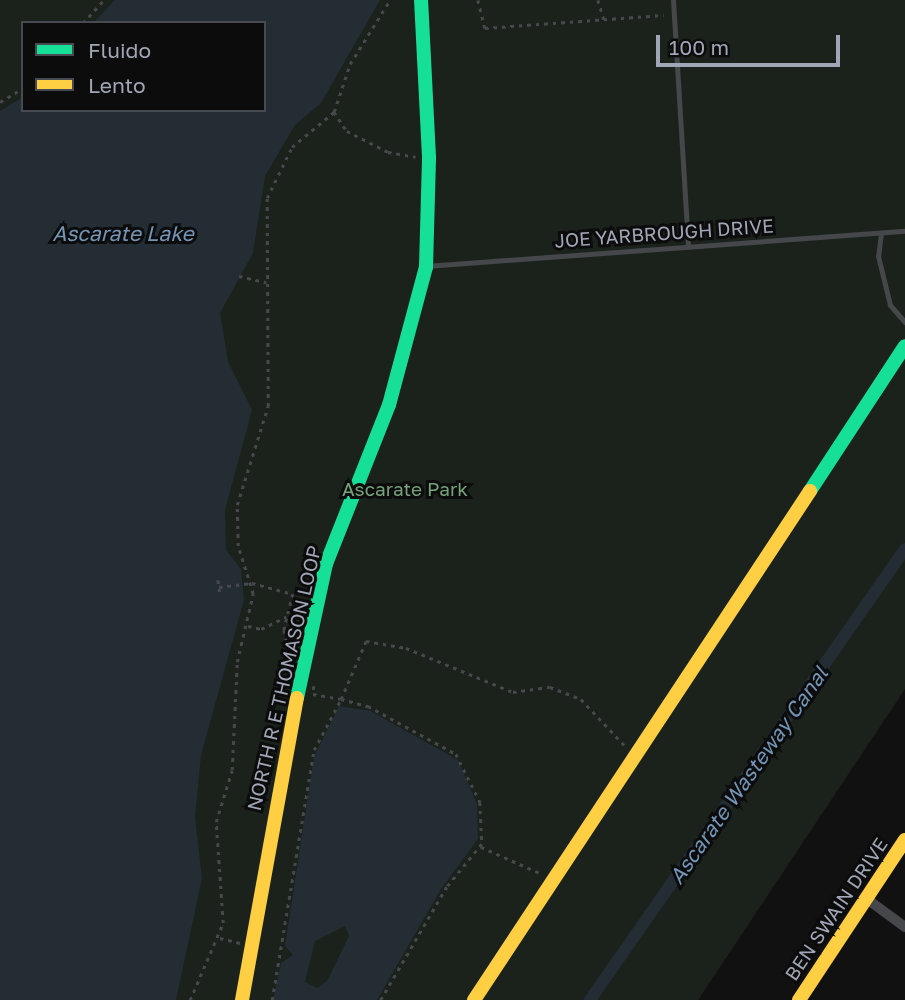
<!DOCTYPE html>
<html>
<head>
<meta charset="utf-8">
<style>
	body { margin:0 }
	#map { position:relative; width:905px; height:1000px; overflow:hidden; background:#111112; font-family:"Golos Text",sans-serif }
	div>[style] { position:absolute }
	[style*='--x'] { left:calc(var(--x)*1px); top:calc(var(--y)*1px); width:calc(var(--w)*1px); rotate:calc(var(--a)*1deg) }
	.green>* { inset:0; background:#1b221c }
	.water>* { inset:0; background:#242c34 }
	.canal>* { height:12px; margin:-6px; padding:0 6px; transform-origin:6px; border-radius:6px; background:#242c34 }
	.path>* { height:2.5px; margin-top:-1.25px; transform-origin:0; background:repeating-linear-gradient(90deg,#46484c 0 3.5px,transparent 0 8.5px) }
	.lane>* { height:5px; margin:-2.5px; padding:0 2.5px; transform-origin:2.5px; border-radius:2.5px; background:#45474b }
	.street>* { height:10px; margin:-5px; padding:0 5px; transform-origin:5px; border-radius:5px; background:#45474b }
	.fast>* { height:14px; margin:-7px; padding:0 7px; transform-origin:7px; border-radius:7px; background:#16e098 }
	.slow>* { height:14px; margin:-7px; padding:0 7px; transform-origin:7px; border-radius:7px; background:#ffcf43 }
	span { translate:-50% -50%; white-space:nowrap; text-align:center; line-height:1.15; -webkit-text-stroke:6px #0c0c0d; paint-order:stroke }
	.street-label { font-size:19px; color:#a0a6b5 }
	.park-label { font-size:19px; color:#75a279 }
	.water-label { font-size:21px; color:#7394b4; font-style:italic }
	.legend { position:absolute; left:21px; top:21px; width:245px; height:91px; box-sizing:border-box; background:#0c0c0d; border:2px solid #474a50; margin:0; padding:9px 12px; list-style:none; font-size:21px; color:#a0a6b5 }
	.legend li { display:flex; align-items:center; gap:14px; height:35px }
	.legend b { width:35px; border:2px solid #474a50 }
	.scale { position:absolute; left:656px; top:35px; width:184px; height:32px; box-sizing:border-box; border:4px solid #a0a6b5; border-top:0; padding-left:9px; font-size:21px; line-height:24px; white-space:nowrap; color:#a0a6b5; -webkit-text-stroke:5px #0c0c0d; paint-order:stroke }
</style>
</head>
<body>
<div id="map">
	<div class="green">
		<i style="clip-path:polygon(evenodd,0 0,905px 0,905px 689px,698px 1000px,0 1000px,0 0,23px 23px,264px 23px,264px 110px,23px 110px,23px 23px)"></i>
	</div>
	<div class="water">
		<i style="clip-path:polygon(115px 0,380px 0,321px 103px,295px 125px,265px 176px,253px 253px,220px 313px,228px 362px,252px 410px,225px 510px,226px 550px,241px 569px,244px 600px,201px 755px,195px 817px,202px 878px,176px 1000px,0 1000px,0 111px,23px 97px,23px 110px,264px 110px,264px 23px,93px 23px)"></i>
		<i style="clip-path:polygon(evenodd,339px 706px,370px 711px,458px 760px,477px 804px,478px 839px,441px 889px,377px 1000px,273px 1000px,281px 963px,293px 955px,285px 946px,314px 757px,339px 706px,345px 926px,349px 936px,327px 981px,317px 988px,305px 982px,315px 941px,345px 926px)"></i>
	</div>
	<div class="canal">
		<i style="--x:590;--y:1000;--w:550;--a:-55.07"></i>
	</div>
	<div class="path">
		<i style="--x:478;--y:0;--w:29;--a:76"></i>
		<i style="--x:485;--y:28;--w:179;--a:-4.2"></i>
		<i style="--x:598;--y:0;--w:21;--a:73"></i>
		<i style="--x:83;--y:23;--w:31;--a:-48"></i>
		<i style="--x:0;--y:102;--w:27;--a:-31"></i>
		<i style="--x:334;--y:112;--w:23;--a:56"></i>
		<i style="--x:347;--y:131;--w:46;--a:27.1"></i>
		<i style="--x:388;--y:152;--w:28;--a:10"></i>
		<i style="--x:239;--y:276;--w:28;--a:13"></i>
		<i style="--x:218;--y:580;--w:14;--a:82"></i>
		<i style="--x:219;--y:587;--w:33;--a:-7"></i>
		<i style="--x:252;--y:583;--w:42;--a:15"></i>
		<i style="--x:293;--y:594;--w:37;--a:104"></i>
		<i style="--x:284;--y:630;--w:34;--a:78"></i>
		<i style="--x:248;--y:626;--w:13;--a:13"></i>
		<i style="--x:261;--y:629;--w:28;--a:-26"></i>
		<i style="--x:314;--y:686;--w:8;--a:97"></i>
		<i style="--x:313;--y:694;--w:28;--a:10"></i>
		<i style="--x:341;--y:699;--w:63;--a:-66.7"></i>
		<i style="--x:366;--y:641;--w:41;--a:9.9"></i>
		<i style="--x:406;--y:648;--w:116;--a:22.4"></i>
		<i style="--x:513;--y:692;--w:37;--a:-8"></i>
		<i style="--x:550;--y:687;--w:33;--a:21"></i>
		<i style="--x:581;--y:699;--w:66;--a:46.8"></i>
		<i style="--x:481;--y:847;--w:67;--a:23.9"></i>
		<i style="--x:220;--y:938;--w:21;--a:14"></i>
		<i style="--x:190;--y:1000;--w:84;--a:-66.8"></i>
		<i style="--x:223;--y:923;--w:101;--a:-94"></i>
		<i style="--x:216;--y:822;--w:54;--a:-72.9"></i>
		<i style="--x:232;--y:770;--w:108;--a:-87.3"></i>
		<i style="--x:237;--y:662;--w:70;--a:-76.8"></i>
		<i style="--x:253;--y:594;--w:50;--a:-107.4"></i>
		<i style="--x:238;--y:546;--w:41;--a:-91.4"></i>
		<i style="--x:237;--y:505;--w:104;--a:-72.6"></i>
		<i style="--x:268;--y:406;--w:208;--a:-90.3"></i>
		<i style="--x:267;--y:198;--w:57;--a:-63.9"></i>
		<i style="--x:292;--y:147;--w:55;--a:-39.8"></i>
		<i style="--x:334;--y:112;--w:51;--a:-71.6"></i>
		<i style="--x:350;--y:64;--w:75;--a:-58"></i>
		<i style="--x:272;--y:1000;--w:254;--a:-80.5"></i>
		<i style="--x:314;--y:750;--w:58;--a:-62.1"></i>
		<i style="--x:341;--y:699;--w:28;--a:15"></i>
		<i style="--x:368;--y:706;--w:100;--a:28.6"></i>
		<i style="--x:456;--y:754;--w:54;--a:63.4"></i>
		<i style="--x:480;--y:802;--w:42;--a:87.3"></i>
		<i style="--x:482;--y:844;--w:55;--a:129.1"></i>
		<i style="--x:447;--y:887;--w:131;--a:120.3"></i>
	</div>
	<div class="lane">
		<i style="--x:673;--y:0;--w:247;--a:86.5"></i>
		<i style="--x:881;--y:233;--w:23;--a:97"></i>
		<i style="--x:878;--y:256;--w:50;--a:76.2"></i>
		<i style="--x:890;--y:305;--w:23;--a:49"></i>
		<i style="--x:426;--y:266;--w:480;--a:-4.2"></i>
	</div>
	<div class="street">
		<i style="--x:867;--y:899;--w:47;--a:36.4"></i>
	</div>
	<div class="fast">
		<i style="--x:810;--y:491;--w:173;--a:-56.8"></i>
		<i style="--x:297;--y:698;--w:137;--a:-77.8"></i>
		<i style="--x:326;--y:564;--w:171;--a:-68.4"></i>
		<i style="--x:389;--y:405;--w:143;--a:-75"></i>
		<i style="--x:426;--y:267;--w:110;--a:-88.4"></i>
		<i style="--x:429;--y:157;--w:157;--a:-92.9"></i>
	</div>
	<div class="slow">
		<i style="--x:242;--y:1000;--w:307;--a:-79.7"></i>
		<i style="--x:474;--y:1000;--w:610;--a:-56.57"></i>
		<i style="--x:799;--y:1000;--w:192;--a:-56.5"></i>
	</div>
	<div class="street-label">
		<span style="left:664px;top:233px;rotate:-4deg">JOE YARBROUGH DRIVE</span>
		<span style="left:284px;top:678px;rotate:-77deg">NORTH R E THOMASON LOOP</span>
		<span style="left:836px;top:909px;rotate:-56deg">BEN SWAIN DRIVE</span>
	</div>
	<div class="park-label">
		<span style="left:405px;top:489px">Ascarate Park</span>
	</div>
	<div class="water-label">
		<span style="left:123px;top:233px">Ascarate Lake</span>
		<span style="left:748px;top:775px;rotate:-55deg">Ascarate Wasteway Canal</span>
	</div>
	<ul class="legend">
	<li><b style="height:9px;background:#16e098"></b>Fluido</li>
	<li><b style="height:9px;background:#ffcf43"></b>Lento</li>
	</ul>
	<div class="scale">100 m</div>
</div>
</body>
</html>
